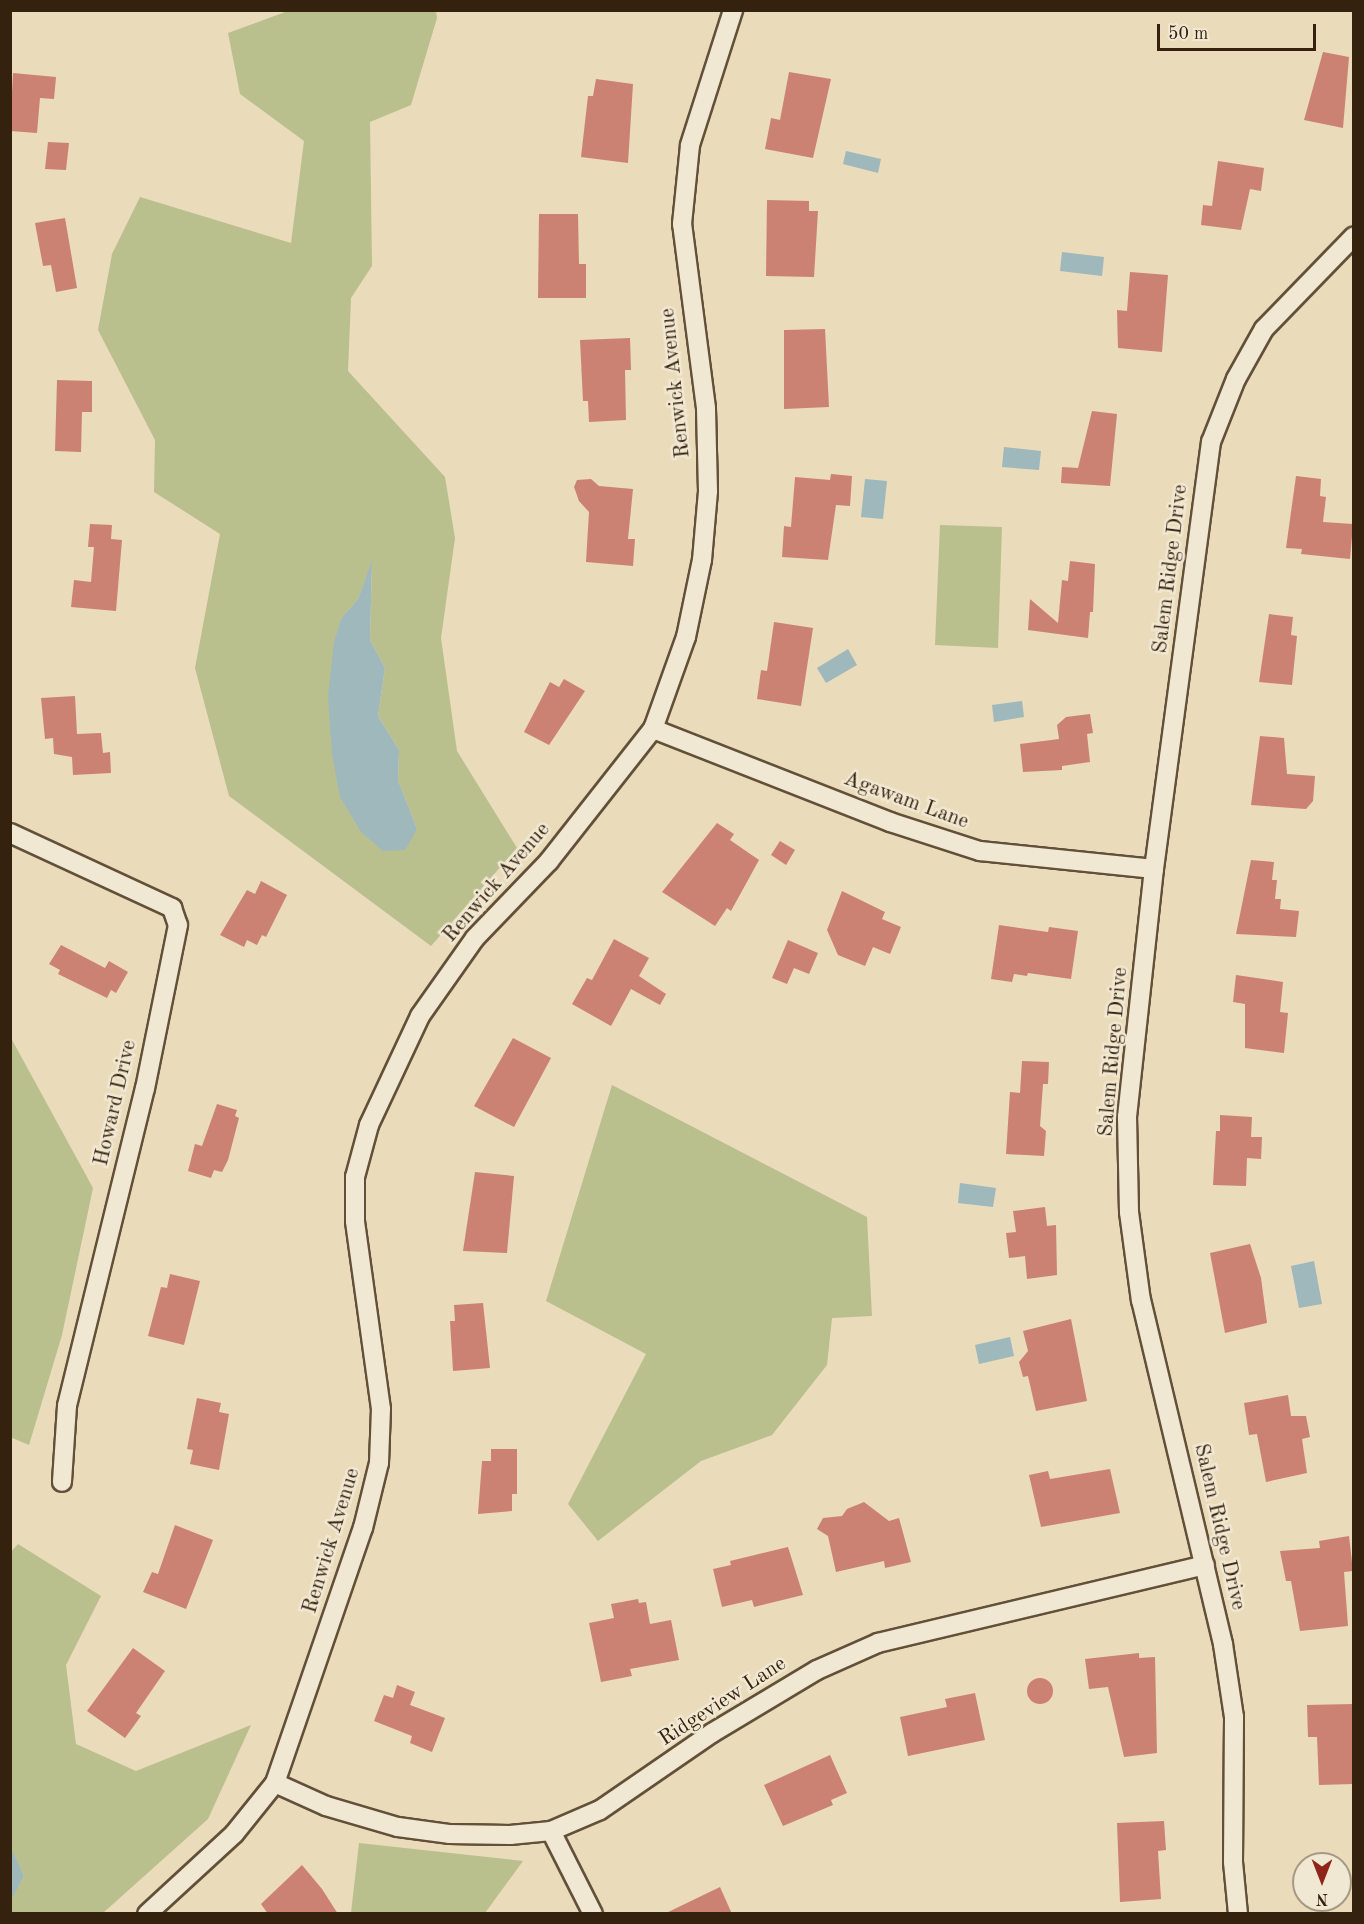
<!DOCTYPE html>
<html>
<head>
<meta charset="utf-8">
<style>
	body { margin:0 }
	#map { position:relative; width:1364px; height:1924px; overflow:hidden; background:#eadbbb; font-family:"Old Standard TT",serif }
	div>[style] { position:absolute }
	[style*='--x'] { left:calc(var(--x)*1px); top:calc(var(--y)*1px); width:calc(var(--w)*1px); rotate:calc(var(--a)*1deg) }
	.green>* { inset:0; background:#babf8e }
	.water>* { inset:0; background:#9eb8bc }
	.building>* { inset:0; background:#cb8272 }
	.round { border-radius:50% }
	.roads { filter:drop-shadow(2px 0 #625039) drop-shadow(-2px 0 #625039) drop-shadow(0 2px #625039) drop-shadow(0 -2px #625039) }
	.minor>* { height:18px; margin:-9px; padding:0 9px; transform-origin:9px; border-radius:9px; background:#f1e8d3 }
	span { translate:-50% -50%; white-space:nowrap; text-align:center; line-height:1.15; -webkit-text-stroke:5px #f1e8d3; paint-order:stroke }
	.street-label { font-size:21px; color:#35220e }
	.frame { position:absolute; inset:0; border:12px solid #35220e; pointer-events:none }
	.north { position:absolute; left:1292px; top:1852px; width:60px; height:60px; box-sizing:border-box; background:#f1e8d3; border:2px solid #a69984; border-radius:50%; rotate:180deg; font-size:16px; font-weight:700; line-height:24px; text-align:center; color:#35220e }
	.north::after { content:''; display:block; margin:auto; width:21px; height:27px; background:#8f2418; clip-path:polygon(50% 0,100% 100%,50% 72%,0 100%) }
	.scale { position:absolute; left:1157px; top:24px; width:159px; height:27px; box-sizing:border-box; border:3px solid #35220e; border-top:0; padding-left:8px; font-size:18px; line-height:21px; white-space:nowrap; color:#35220e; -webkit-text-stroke:4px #f1e8d3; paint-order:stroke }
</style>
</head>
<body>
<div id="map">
	<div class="green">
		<i style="clip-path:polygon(evenodd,288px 11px,436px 11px,437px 18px,411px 105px,370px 122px,372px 266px,351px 298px,348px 371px,445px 477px,455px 538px,441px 638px,457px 751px,517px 848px,431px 946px,229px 796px,195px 668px,220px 534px,154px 492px,155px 440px,98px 330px,112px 254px,140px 197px,291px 243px,304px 141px,240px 94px,228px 33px,288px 11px,372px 563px,370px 640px,385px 668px,378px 716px,399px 750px,398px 780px,417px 829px,340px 797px,342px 617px,358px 599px,372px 563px)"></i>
		<i style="clip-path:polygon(940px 525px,1002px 527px,998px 648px,935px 645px)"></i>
		<i style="clip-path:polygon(11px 1038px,93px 1188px,62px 1335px,29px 1445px,10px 1437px)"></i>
		<i style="clip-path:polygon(612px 1085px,867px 1217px,872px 1316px,832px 1318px,827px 1365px,772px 1435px,701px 1461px,598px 1541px,568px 1504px,646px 1354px,546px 1301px)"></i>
		<i style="clip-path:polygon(18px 1544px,101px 1596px,66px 1665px,76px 1744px,136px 1771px,251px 1725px,208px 1819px,103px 1913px,11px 1913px,10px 1900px,24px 1876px,10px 1848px,10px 1553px)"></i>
		<i style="clip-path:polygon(359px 1843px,523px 1861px,485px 1913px,351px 1913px)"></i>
	</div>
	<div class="water">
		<i style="clip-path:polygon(846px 151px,881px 159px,878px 173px,843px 164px)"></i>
		<i style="clip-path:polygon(1062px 252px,1104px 257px,1102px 276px,1060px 271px)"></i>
		<i style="clip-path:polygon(1004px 447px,1041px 451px,1039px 470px,1002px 467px)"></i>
		<i style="clip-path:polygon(865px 479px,887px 481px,883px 519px,861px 517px)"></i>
		<i style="clip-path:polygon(372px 561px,370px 640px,385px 668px,378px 716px,399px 750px,398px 780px,417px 829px,405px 850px,383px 851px,361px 832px,340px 797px,332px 755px,328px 696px,334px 642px,342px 617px,358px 599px)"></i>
		<i style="clip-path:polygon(848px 649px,857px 665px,826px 683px,817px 668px)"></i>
		<i style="clip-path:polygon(1022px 701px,1024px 717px,994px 722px,992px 705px)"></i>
		<i style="clip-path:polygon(960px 1183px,996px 1188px,993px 1207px,958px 1203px)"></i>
		<i style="clip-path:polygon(1314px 1261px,1322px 1304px,1299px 1308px,1291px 1266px)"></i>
		<i style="clip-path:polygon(1010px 1337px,1014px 1356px,979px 1364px,975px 1345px)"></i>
		<i style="clip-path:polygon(11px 1848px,24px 1876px,11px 1900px)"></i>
	</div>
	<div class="building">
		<i style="clip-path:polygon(1323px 52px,1349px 57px,1343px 128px,1304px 120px)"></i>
		<i style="clip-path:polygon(789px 72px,831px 79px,813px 158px,765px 149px,771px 118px,780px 120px)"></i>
		<i style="clip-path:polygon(13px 73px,56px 77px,54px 99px,40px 98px,37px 133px,10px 131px)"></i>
		<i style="clip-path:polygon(596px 79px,633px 84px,628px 163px,581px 157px,588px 96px,593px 96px)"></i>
		<i style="clip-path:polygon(48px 142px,69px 143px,66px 170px,45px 169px)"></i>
		<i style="clip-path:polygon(1218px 161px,1264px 168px,1261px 191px,1250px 189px,1241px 230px,1201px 225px,1203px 205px,1212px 206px)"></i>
		<i style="clip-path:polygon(767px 200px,809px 201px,809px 211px,818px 211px,814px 277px,766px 276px)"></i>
		<i style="clip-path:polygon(539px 214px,578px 214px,579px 264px,586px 264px,586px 298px,538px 298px)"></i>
		<i style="clip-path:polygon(65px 218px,77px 288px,56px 292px,51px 265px,43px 266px,35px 223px)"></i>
		<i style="clip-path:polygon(1130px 272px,1168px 275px,1162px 352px,1118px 348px,1117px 310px,1127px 311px)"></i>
		<i style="clip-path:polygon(825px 329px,829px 407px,784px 409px,784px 330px)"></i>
		<i style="clip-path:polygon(630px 338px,631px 370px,625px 370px,626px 420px,589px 422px,588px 401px,583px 401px,580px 340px)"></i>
		<i style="clip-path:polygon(57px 380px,92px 381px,92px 412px,82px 412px,81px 452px,55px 451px)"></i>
		<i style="clip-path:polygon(1092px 411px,1117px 414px,1110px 486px,1061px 483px,1062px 467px,1078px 468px)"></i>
		<i style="clip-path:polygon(831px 474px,852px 476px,850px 506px,836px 505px,828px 560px,782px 557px,784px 526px,791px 527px,795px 477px,830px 480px)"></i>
		<i style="clip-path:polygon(1296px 476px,1321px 479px,1320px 496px,1326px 497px,1323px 522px,1353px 524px,1350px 559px,1301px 554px,1302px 549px,1286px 548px)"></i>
		<i style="clip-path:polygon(591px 479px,599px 486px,633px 489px,628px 539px,635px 539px,633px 566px,586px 562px,589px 512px,579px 501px,574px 487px,577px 480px)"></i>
		<i style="clip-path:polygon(90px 524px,112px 525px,111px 539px,122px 540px,116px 611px,71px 607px,74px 580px,91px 582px,94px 547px,88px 547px)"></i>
		<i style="clip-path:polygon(1070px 561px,1095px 564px,1093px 612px,1090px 612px,1088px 638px,1028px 630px,1030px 599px,1058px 623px,1062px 580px,1068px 581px)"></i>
		<i style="clip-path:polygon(1269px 614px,1293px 617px,1291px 635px,1297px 636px,1292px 685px,1259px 682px)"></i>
		<i style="clip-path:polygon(774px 622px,813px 628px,801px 706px,757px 699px,761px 670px,767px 671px)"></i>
		<i style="clip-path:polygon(564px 679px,585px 691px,549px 745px,524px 732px,550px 682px,559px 687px)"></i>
		<i style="clip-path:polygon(75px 696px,77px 734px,101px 733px,103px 753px,110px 752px,111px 773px,73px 775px,72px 757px,54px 754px,53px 738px,45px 739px,41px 698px)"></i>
		<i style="clip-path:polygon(1090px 714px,1093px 733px,1087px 734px,1090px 762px,1062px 766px,1062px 770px,1023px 772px,1020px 744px,1059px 739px,1057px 725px,1066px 717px)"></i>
		<i style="clip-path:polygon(1260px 736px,1284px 738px,1287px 774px,1315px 776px,1313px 801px,1306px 809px,1251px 805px)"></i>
		<i style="clip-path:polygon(717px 823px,734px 834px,730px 840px,759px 860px,731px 911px,727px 908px,715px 926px,662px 892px)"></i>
		<i style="clip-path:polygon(780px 841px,795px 850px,786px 865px,771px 855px)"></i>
		<i style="clip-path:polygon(1251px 860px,1274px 862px,1272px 880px,1277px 880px,1275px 899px,1281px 899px,1280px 909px,1299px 911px,1296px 937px,1236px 934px)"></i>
		<i style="clip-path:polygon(261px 881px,287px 895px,266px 937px,262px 935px,257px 945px,247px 940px,244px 947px,220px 935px,247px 890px,255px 894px)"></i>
		<i style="clip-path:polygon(842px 891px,885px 912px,882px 919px,901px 927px,890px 954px,873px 947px,865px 966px,838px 955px,827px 930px)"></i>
		<i style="clip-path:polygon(999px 925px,1048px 932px,1049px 927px,1078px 931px,1071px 979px,1028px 973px,1027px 976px,1014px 974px,1012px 982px,991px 979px)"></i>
		<i style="clip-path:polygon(614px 939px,649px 958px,639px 976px,666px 994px,660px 1005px,631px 989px,611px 1026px,572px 1004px,587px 978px,592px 980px)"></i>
		<i style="clip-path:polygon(788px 940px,818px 953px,809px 974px,794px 968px,787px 984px,772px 978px)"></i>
		<i style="clip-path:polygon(61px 945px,105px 968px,109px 961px,128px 972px,116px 993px,111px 990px,107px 998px,58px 974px,60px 970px,49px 964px)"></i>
		<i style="clip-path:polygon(1236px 975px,1283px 982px,1280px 1012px,1288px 1013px,1284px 1053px,1245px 1048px,1245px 1004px,1233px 1002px)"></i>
		<i style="clip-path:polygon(513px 1038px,551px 1058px,514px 1127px,474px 1106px)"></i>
		<i style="clip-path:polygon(1022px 1061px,1049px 1062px,1048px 1084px,1043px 1084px,1040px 1126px,1046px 1131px,1044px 1156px,1006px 1154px,1010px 1092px,1020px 1093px)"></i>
		<i style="clip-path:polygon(217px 1104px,237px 1110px,235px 1116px,239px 1118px,228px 1160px,222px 1172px,214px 1170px,211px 1178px,188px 1171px,195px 1144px,202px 1146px)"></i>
		<i style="clip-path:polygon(1220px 1115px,1252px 1117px,1251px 1137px,1262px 1137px,1261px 1159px,1247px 1158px,1246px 1186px,1213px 1185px,1216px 1131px,1220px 1131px)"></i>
		<i style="clip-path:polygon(475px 1172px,514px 1176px,507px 1253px,463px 1251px)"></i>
		<i style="clip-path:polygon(1045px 1207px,1047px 1226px,1056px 1225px,1057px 1275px,1027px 1279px,1025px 1256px,1009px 1258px,1006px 1233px,1016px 1232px,1013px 1211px)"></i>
		<i style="clip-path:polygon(1250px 1244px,1261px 1278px,1267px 1323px,1225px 1333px,1210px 1253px)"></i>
		<i style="clip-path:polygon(170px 1274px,200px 1281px,184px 1345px,148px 1336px,161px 1287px,167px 1288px)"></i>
		<i style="clip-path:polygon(483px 1303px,490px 1368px,453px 1371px,450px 1321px,455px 1321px,454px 1305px)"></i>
		<i style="clip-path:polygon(1071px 1319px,1087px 1401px,1036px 1411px,1028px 1376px,1023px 1377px,1019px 1362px,1028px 1351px,1023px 1331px)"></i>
		<i style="clip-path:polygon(1288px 1395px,1291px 1416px,1306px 1416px,1310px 1437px,1302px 1439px,1307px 1473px,1266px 1482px,1257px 1434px,1249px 1435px,1244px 1403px)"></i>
		<i style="clip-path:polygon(197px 1398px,221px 1403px,219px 1412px,229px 1414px,219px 1470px,190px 1464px,193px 1450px,187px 1449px)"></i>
		<i style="clip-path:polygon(491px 1449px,517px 1449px,517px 1494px,512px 1494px,512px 1511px,478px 1514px,482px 1461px,491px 1461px)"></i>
		<i style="clip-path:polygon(1110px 1469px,1120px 1513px,1041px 1527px,1029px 1475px,1048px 1471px,1050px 1479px)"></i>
		<i style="clip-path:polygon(864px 1502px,889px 1521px,899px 1518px,911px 1562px,885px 1568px,884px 1561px,836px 1572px,828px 1536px,817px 1529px,823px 1518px,842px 1516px,847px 1509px)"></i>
		<i style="clip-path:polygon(175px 1525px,213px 1540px,186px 1609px,143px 1592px,152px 1572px,158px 1574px)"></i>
		<i style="clip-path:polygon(1349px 1536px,1353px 1571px,1344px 1572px,1348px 1626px,1300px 1631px,1291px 1581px,1286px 1581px,1280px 1551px,1320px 1548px,1319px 1541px)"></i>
		<i style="clip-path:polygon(788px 1547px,803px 1595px,754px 1607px,752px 1600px,722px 1607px,713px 1569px,731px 1565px,730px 1561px)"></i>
		<i style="clip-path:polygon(638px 1599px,639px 1603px,646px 1602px,650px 1624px,671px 1620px,679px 1660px,630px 1669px,632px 1676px,601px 1682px,589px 1623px,614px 1618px,611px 1604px)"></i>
		<i style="clip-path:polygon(133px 1648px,165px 1671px,136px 1713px,141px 1716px,125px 1738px,87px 1711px)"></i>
		<i style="clip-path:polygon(1139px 1653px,1139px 1658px,1155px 1657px,1157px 1753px,1124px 1757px,1108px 1687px,1089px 1689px,1085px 1659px)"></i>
		<i class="round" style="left:1027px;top:1678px;width:26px;height:26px"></i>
		<i style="clip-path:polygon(397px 1685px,415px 1692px,410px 1705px,445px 1718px,432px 1752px,410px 1743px,412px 1736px,374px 1721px,384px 1695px,393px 1698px)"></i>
		<i style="clip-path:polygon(975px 1693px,985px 1740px,908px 1756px,900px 1717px,947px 1707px,945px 1699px)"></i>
		<i style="clip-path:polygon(1353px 1704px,1353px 1784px,1319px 1785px,1317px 1737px,1308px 1737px,1307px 1705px)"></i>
		<i style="clip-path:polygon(830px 1755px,847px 1793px,831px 1800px,833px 1805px,783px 1826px,764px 1785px)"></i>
		<i style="clip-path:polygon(1164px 1821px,1166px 1850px,1158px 1851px,1161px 1899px,1120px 1902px,1117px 1823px)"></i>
		<i style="clip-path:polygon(302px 1865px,322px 1889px,338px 1914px,268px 1914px,261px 1904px)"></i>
		<i style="clip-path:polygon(720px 1887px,732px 1914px,664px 1914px)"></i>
	</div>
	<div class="roads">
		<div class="minor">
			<i style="--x:653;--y:729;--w:255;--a:21.4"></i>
			<i style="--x:890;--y:822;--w:95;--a:17.9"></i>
			<i style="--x:980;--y:851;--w:175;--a:5.9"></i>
			<i style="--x:10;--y:833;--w:179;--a:24.8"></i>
			<i style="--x:172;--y:908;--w:18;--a:71"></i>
			<i style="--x:178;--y:925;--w:166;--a:101.4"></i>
			<i style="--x:145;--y:1088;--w:327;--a:103.8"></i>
			<i style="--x:67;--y:1406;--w:76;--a:93.8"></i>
			<i style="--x:275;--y:1783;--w:56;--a:24.3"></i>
			<i style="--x:326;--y:1806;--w:75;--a:16.3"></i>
			<i style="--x:398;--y:1827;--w:51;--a:7.8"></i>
			<i style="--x:449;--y:1834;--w:61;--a:0.9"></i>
			<i style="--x:510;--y:1835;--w:41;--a:-5.6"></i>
			<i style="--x:551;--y:1831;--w:53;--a:-23.2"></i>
			<i style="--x:600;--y:1810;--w:136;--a:-34.5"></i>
			<i style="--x:712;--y:1733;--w:122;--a:-31"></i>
			<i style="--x:817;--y:1670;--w:67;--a:-23.9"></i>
			<i style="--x:878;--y:1643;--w:336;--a:-13.4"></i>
			<i style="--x:551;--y:1831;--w:93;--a:63.2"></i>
			<i style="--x:147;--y:1914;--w:118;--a:-42.6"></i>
			<i style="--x:234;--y:1834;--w:65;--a:-51.2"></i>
			<i style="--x:275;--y:1783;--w:270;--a:-71"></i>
			<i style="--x:363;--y:1528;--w:67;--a:-76.2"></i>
			<i style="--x:379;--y:1463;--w:54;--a:-87.9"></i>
			<i style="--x:381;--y:1409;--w:190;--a:-97.9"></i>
			<i style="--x:355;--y:1221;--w:44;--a:-90"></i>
			<i style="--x:355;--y:1177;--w:54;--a:-74.9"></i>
			<i style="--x:369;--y:1125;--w:120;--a:-64.9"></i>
			<i style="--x:420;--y:1016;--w:95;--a:-54.8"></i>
			<i style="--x:475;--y:938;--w:107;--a:-46.1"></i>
			<i style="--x:549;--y:861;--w:168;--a:-51.8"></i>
			<i style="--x:653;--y:729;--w:98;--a:-70.3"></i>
			<i style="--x:686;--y:637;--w:79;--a:-78.3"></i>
			<i style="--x:702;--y:560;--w:69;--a:-85"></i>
			<i style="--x:708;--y:491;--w:83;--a:-91.4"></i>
			<i style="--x:706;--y:408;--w:186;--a:-97.4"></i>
			<i style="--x:682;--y:224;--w:79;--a:-84.2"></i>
			<i style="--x:690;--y:145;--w:142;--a:-72.3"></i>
			<i style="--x:1238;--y:1914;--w:52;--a:-95.5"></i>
			<i style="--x:1233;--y:1862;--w:145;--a:-89.6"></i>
			<i style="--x:1234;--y:1717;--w:74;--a:-98.6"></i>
			<i style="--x:1223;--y:1644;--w:353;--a:-103.4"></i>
			<i style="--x:1141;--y:1301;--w:90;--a:-97.7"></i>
			<i style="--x:1129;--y:1212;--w:95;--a:-91.2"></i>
			<i style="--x:1127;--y:1117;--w:249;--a:-83.8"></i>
			<i style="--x:1154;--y:869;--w:431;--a:-82.4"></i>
			<i style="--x:1211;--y:442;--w:68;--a:-68.4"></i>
			<i style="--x:1236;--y:379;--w:57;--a:-60.8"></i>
			<i style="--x:1264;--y:329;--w:129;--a:-45.9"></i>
		</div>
	</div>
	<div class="street-label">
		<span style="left:676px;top:383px;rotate:-96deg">Renwick Avenue</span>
		<span style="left:1171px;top:569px;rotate:-83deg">Salem Ridge Drive</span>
		<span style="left:906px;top:801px;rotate:20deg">Agawam Lane</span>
		<span style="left:497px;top:883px;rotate:-49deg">Renwick Avenue</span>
		<span style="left:1114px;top:1052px;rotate:-85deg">Salem Ridge Drive</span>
		<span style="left:116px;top:1103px;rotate:-77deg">Howard Drive</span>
		<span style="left:1219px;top:1527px;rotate:77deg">Salem Ridge Drive</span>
		<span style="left:332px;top:1541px;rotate:-73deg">Renwick Avenue</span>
		<span style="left:723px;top:1702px;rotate:-33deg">Ridgeview Lane</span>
	</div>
	<div class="frame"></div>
	<div class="north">N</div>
	<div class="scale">50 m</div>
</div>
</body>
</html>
